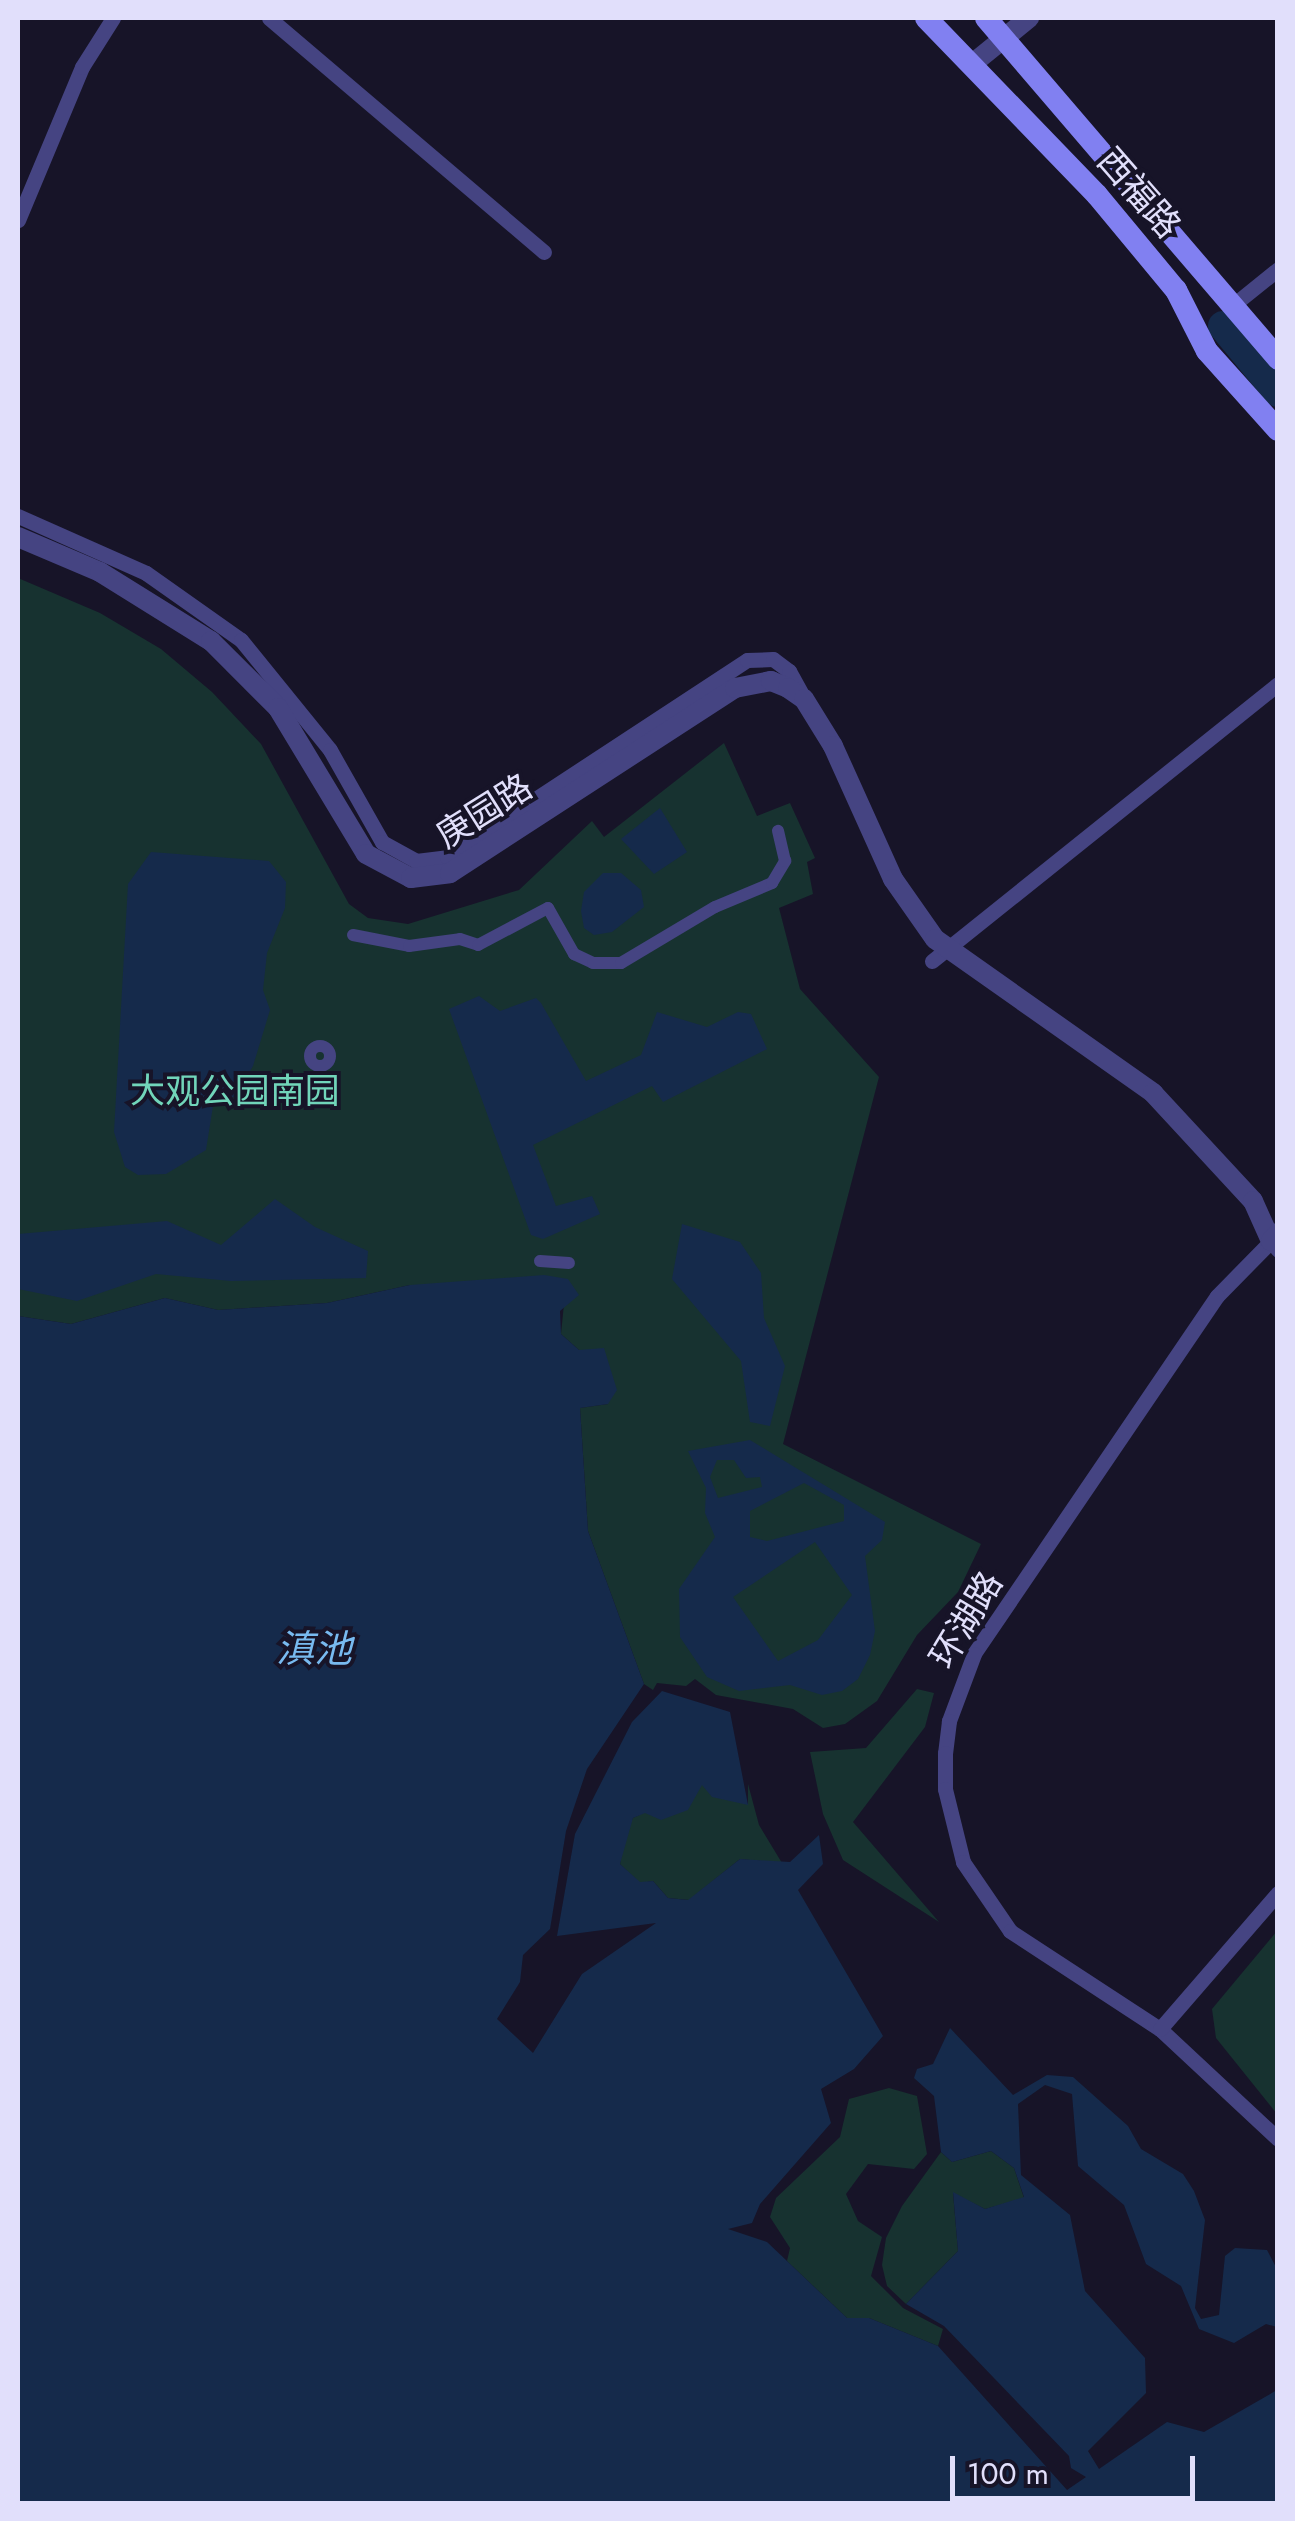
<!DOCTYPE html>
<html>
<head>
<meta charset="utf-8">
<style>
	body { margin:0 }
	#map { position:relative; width:1295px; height:2521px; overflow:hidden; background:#171428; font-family:Jost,"Noto Sans SC",sans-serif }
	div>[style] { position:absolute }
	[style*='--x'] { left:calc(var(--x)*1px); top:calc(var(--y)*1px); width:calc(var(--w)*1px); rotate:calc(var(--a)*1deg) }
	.green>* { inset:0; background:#173230 }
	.water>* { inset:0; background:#152a4b }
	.river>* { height:30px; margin:-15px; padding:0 15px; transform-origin:15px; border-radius:15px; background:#152a4b }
	.pedestrian>* { height:12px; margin:-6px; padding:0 6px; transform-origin:6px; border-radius:6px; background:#454482 }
	.pedestrian>.ring { margin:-6px; padding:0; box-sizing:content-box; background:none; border:12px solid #454482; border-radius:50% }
	.minor>* { height:15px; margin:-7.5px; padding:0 7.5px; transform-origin:7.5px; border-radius:7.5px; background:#454482 }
	.tertiary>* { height:20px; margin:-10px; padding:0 10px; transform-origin:10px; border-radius:10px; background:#454482 }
	.secondary>* { height:22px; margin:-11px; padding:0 11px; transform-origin:11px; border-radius:11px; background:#8180f1 }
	span { translate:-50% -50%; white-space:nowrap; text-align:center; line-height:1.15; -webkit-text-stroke:8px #171428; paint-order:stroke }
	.street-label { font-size:35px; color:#e1dffb }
	.park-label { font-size:35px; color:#71d5ba }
	.water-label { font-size:38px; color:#78baf0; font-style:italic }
	.frame { position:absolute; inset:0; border:20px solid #e1dffb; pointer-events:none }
	.scale { position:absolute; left:950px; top:2456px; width:245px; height:45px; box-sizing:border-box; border:5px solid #e1dffb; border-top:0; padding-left:12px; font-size:30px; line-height:35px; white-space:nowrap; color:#e1dffb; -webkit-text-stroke:8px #171428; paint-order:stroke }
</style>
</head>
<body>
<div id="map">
	<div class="green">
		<i style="clip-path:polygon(18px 578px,100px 613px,161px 649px,212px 692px,261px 744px,349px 904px,368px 918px,408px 924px,519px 890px,592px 821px,604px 837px,724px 743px,757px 816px,790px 803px,815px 858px,807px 862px,813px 894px,779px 908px,800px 989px,879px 1077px,783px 1444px,981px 1544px,958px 1592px,917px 1635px,877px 1701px,845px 1724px,823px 1728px,793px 1709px,716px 1695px,695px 1679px,686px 1686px,657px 1683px,653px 1690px,644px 1684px,588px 1531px,580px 1408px,608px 1404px,596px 1351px,579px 1350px,561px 1334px,564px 1304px,465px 1285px,410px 1285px,327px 1303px,218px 1310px,165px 1298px,71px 1324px,18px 1316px)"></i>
		<i style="clip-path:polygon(917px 1689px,934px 1693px,925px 1727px,853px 1822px,939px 1922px,843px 1860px,823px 1814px,810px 1752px,866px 1748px)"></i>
		<i style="clip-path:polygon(702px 1784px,748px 1804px,748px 1784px,759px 1825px,782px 1863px,740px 1859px,689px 1900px,668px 1898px,653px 1881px,640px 1883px,620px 1864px,625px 1835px,633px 1818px)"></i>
		<i style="clip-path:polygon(1277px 1931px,1277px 2114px,1216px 2038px,1212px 2009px)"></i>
		<i style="clip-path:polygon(889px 2088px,917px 2096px,927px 2154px,914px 2169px,868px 2164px,846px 2194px,858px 2221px,882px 2237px,871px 2276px,903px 2308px,943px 2329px,938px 2346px,869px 2318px,847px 2318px,787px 2261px,790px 2248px,770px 2217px,776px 2198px,840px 2137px,849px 2099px)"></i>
		<i style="clip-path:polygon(991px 2151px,1014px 2168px,1024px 2198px,985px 2209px,953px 2193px,958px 2251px,906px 2304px,887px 2286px,882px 2265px,886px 2238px,902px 2206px,941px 2152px,952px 2162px)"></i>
	</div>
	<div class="water">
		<i style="clip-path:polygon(660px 808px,687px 852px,654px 874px,621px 839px)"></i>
		<i style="clip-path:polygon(151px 852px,269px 861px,286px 882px,285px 908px,267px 953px,263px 990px,270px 1010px,253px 1066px,235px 1097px,214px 1100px,206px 1150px,166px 1174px,138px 1175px,125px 1167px,114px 1132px,128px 884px)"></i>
		<i style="clip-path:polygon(603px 873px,621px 873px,641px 890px,644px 907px,612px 932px,594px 935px,584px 928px,581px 911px,584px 892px)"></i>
		<i style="clip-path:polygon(479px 996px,500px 1011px,536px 998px,541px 1003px,586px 1081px,641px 1055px,657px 1012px,707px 1027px,738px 1012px,751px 1014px,767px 1049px,663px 1102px,652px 1086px,533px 1145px,556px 1206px,592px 1196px,600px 1214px,543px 1239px,531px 1235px,449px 1009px)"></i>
		<i style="clip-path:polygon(275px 1199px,315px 1227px,368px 1251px,366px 1278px,231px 1281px,156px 1274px,77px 1301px,18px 1289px,18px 1234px,167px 1221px,221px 1245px)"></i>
		<i style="clip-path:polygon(682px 1224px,740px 1242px,761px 1273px,764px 1318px,785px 1366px,770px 1426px,750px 1422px,741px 1361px,672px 1279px)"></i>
		<i style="clip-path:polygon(544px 1275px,568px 1279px,579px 1295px,560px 1311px,561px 1334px,579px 1350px,604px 1348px,617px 1390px,608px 1404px,580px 1408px,588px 1531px,644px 1684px,587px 1769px,566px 1831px,550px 1929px,523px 1955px,520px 1982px,497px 2019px,533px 2053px,582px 1974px,656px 1923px,557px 1936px,575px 1834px,632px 1722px,662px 1691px,730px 1712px,748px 1805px,712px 1797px,702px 1785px,688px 1810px,661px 1820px,645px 1813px,633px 1818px,620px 1864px,640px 1882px,653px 1881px,668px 1898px,688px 1900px,740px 1859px,790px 1862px,819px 1835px,823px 1864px,798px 1890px,883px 2036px,854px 2069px,821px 2089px,831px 2123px,760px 2204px,752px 2223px,728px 2229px,767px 2242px,847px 2318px,869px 2318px,938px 2346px,1067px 2490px,1086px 2477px,1071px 2468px,1069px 2456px,944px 2326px,906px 2304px,958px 2251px,953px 2192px,985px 2209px,1024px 2197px,1014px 2168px,991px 2151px,952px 2162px,941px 2152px,934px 2096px,914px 2078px,917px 2069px,933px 2064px,950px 2028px,1013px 2095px,1047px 2075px,1073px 2077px,1128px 2126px,1141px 2149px,1183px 2174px,1194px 2191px,1205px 2220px,1195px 2308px,1201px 2319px,1219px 2315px,1225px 2256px,1235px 2248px,1267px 2250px,1278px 2271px,1277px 2327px,1266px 2324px,1234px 2343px,1199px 2329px,1181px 2286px,1146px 2264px,1124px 2205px,1078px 2166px,1072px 2094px,1045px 2085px,1018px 2104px,1021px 2175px,1070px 2215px,1085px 2291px,1145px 2358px,1146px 2393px,1088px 2451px,1099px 2469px,1167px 2422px,1204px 2432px,1277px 2390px,1277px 2503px,18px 2503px,18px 1316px,71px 1324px,165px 1298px,218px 1310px,327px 1303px,410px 1285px)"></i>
		<i style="clip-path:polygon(evenodd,750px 1440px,885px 1522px,882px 1540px,865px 1556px,875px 1631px,870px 1655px,858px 1679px,842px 1691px,822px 1695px,790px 1685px,739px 1691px,707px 1677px,680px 1637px,679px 1589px,715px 1537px,705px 1513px,706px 1488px,688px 1451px,750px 1440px,717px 1460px,734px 1460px,746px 1478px,760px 1477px,762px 1487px,718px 1498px,710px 1477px,717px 1460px,750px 1440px,804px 1483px,844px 1505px,844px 1521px,767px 1541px,750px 1537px,750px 1511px,804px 1483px,750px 1440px,815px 1542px,852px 1595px,818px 1640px,778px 1661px,733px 1597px,815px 1542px)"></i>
	</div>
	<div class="river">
		<i style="--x:1223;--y:326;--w:86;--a:50.2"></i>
	</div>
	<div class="pedestrian">
		<i style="--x:353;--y:935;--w:57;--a:11.1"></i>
		<i style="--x:409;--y:946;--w:51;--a:-7.8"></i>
		<i style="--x:460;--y:939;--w:19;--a:18"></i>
		<i style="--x:478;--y:945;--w:79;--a:-27.9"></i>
		<i style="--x:548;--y:908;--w:53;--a:60.5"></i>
		<i style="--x:574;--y:954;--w:21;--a:25"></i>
		<i style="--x:593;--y:963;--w:28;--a:0"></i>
		<i style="--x:621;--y:963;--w:109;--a:-30.8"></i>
		<i style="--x:715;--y:907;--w:62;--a:-22.8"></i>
		<i style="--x:772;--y:883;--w:26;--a:-59"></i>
		<i style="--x:785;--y:861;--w:31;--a:-103"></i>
		<i class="ring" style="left:310px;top:1046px;width:8px;height:8px"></i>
		<i style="--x:540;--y:1261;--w:29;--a:4"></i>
	</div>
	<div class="minor">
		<i style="--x:269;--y:18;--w:361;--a:40.4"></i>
		<i style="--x:18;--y:220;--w:166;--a:-67.3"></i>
		<i style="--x:82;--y:67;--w:58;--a:-57.7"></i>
		<i style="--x:1232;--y:306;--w:59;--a:-38.8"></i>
		<i style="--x:18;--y:516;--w:140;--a:24"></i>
		<i style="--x:146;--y:573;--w:116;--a:35.2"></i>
		<i style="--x:241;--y:640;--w:141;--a:51"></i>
		<i style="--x:330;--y:750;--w:106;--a:60.5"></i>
		<i style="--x:382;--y:842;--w:39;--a:29"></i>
		<i style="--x:416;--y:861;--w:31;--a:-7"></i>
		<i style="--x:447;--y:857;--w:359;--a:-33.3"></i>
		<i style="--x:747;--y:660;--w:26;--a:-2"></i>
		<i style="--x:773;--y:659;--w:20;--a:37"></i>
		<i style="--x:789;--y:671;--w:29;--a:61"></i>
		<i style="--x:932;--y:961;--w:443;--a:-38.7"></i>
		<i style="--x:1278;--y:1250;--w:11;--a:-128"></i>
		<i style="--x:1271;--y:1241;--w:77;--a:134.5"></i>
		<i style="--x:1217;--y:1296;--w:433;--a:124.2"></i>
		<i style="--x:974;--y:1654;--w:72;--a:110.5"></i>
		<i style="--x:949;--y:1721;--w:32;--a:97"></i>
		<i style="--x:945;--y:1753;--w:36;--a:90"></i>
		<i style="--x:945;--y:1789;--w:75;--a:76.1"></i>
		<i style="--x:963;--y:1862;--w:83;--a:55.7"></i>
		<i style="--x:1010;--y:1931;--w:179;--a:33.2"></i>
		<i style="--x:1160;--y:2029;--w:161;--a:43"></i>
		<i style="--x:1160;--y:2029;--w:180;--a:-49.1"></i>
	</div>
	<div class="tertiary">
		<i style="--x:971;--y:65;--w:75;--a:-39"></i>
		<i style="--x:18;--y:537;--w:89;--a:23.1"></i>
		<i style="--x:100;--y:572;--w:131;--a:31.9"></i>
		<i style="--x:211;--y:641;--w:95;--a:45"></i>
		<i style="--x:278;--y:708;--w:170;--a:58.9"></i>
		<i style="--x:366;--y:854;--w:51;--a:28.1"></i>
		<i style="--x:411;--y:878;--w:39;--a:-7"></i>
		<i style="--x:450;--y:873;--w:340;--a:-33"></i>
		<i style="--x:735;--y:688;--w:37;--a:-11"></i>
		<i style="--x:771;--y:681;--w:18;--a:22"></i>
		<i style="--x:788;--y:688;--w:19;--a:35"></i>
		<i style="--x:804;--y:699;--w:55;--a:58.3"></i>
		<i style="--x:833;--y:746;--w:146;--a:65.7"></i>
		<i style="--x:893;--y:879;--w:73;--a:55"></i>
		<i style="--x:935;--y:939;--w:267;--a:35.2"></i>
		<i style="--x:1153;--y:1093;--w:147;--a:47.2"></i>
		<i style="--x:1253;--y:1201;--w:44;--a:65.8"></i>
		<i style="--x:1271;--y:1241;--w:11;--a:-49"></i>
	</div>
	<div class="secondary">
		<i style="--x:926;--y:18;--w:246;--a:46"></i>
		<i style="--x:1097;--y:195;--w:124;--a:50.3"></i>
		<i style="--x:1176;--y:290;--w:68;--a:63.1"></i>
		<i style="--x:1207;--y:351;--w:106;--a:48.1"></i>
		<i style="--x:986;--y:18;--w:449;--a:49.4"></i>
	</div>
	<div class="street-label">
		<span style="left:1139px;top:193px;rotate:49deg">西福路</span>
		<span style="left:484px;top:811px;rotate:-32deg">庚园路</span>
		<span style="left:966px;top:1620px;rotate:-59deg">环湖路</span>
	</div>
	<div class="park-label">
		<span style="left:235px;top:1091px">大观公园南园</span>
	</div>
	<div class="water-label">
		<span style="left:314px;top:1649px">滇池</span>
	</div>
	<div class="frame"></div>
	<div class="scale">100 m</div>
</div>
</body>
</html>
